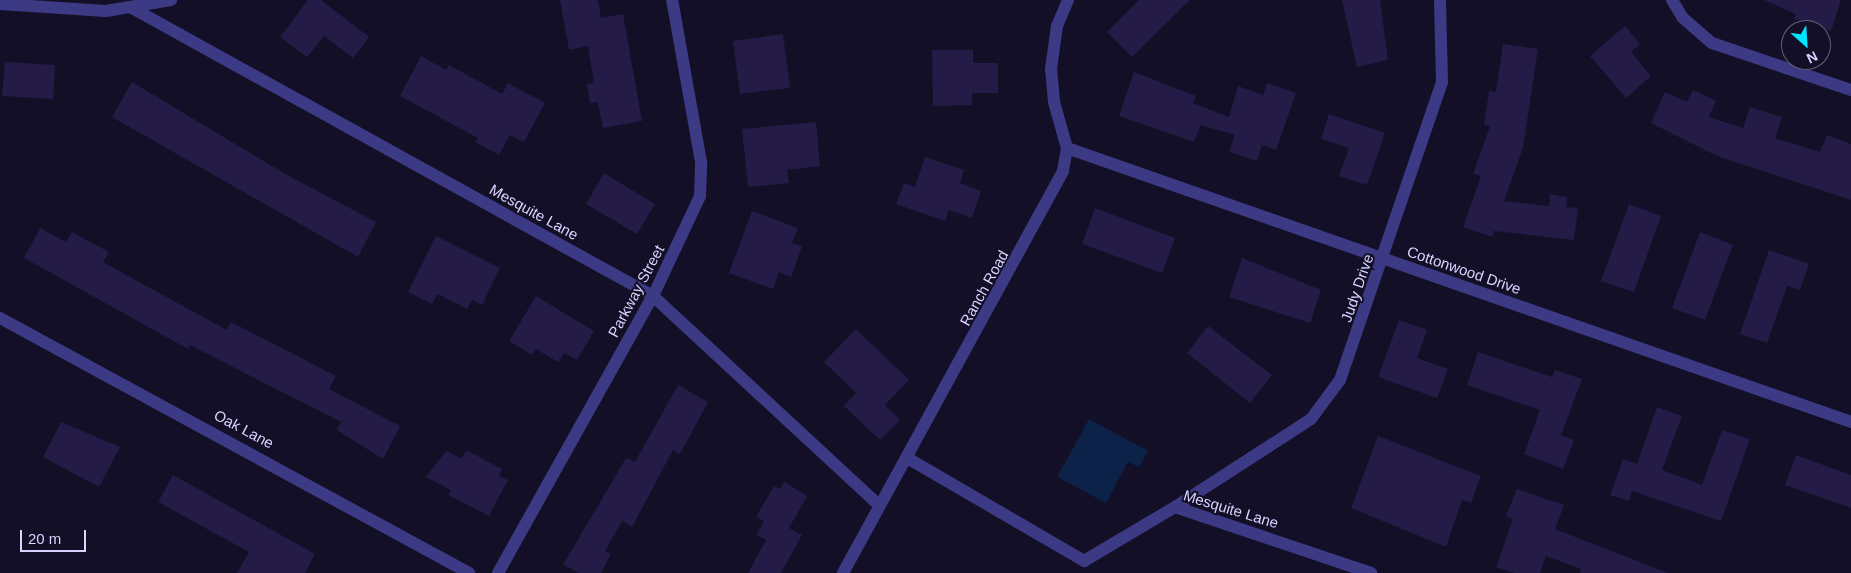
<!DOCTYPE html>
<html>
<head>
<meta charset="utf-8">
<style>
	body { margin:0 }
	#map { position:relative; width:1851px; height:573px; overflow:hidden; background:#130f26; font-family:Helvetica,sans-serif }
	div>[style] { position:absolute }
	[style*='--x'] { left:calc(var(--x)*1px); top:calc(var(--y)*1px); width:calc(var(--w)*1px); rotate:calc(var(--a)*1deg) }
	.water>* { inset:0; background:#0c2248 }
	.building>* { inset:0; background:#241b47 }
	.street>* { height:12px; margin:-6px; padding:0 6px; transform-origin:6px; border-radius:6px; background:#3d3a85 }
	span { translate:-50% -50%; white-space:nowrap; text-align:center; line-height:1.15; -webkit-text-stroke:4px #130f26; paint-order:stroke }
	.street-label { font-size:15px; color:#d9d4ff }
	.north { position:absolute; left:1781px; top:20px; width:50px; height:50px; box-sizing:border-box; background:#130f26; border:1px solid #625e7d; border-radius:50%; rotate:154deg; font-size:14px; font-weight:700; line-height:20px; text-align:center; color:#d9d4ff }
	.north::after { content:''; display:block; margin:auto; width:18px; height:22px; background:#00e5ff; clip-path:polygon(50% 0,100% 100%,50% 72%,0 100%) }
	.scale { position:absolute; left:20px; top:530px; width:66px; height:22px; box-sizing:border-box; border:2px solid #d9d4ff; border-top:0; padding-left:6px; font-size:15px; line-height:18px; white-space:nowrap; color:#d9d4ff; -webkit-text-stroke:4px #130f26; paint-order:stroke }
</style>
</head>
<body>
<div id="map">
	<div class="water">
		<i style="clip-path:polygon(1089px 419px,1148px 451px,1139px 467px,1128px 462px,1106px 503px,1057px 477px)"></i>
	</div>
	<div class="building">
		<i style="clip-path:polygon(308px 0,321px 0,369px 37px,353px 58px,324px 36px,307px 57px,280px 37px)"></i>
		<i style="clip-path:polygon(560px 0,598px 0,601px 18px,623px 14px,642px 121px,603px 128px,598px 102px,590px 103px,587px 84px,594px 83px,588px 46px,569px 50px)"></i>
		<i style="clip-path:polygon(1139px 0,1190px 0,1132px 57px,1107px 32px)"></i>
		<i style="clip-path:polygon(1342px 0,1380px 0,1388px 60px,1357px 67px)"></i>
		<i style="clip-path:polygon(1764px 0,1841px 0,1831px 31px,1794px 19px,1796px 14px)"></i>
		<i style="clip-path:polygon(1625px 26px,1640px 44px,1631px 52px,1651px 76px,1626px 98px,1590px 56px)"></i>
		<i style="clip-path:polygon(783px 34px,790px 88px,740px 94px,733px 41px)"></i>
		<i style="clip-path:polygon(1503px 44px,1538px 49px,1523px 148px,1504px 201px,1549px 206px,1550px 194px,1567px 197px,1566px 207px,1578px 208px,1574px 240px,1494px 231px,1492px 237px,1463px 227px,1481px 176px,1473px 174px,1490px 126px,1484px 125px,1489px 91px,1496px 92px)"></i>
		<i style="clip-path:polygon(932px 50px,973px 50px,973px 63px,998px 63px,998px 93px,972px 93px,972px 105px,933px 106px)"></i>
		<i style="clip-path:polygon(421px 56px,446px 70px,449px 65px,502px 94px,508px 83px,545px 103px,524px 142px,510px 135px,499px 155px,475px 142px,478px 138px,400px 96px)"></i>
		<i style="clip-path:polygon(5px 62px,55px 65px,53px 99px,2px 96px)"></i>
		<i style="clip-path:polygon(1134px 72px,1196px 96px,1193px 103px,1229px 117px,1238px 86px,1263px 95px,1267px 83px,1296px 93px,1276px 150px,1262px 145px,1257px 161px,1229px 152px,1235px 135px,1201px 125px,1194px 142px,1119px 116px)"></i>
		<i style="clip-path:polygon(132px 82px,287px 175px,376px 222px,358px 257px,112px 117px)"></i>
		<i style="clip-path:polygon(1693px 90px,1716px 101px,1709px 117px,1743px 128px,1750px 107px,1782px 117px,1775px 138px,1820px 152px,1827px 135px,1851px 144px,1851px 200px,1717px 156px,1651px 123px,1665px 92px,1687px 102px)"></i>
		<i style="clip-path:polygon(1329px 114px,1385px 133px,1367px 185px,1339px 176px,1349px 148px,1321px 139px)"></i>
		<i style="clip-path:polygon(816px 122px,820px 166px,787px 170px,789px 183px,748px 187px,742px 129px)"></i>
		<i style="clip-path:polygon(925px 157px,964px 170px,960px 183px,981px 191px,972px 218px,949px 210px,945px 221px,896px 204px,904px 183px,915px 187px)"></i>
		<i style="clip-path:polygon(604px 173px,655px 204px,637px 234px,586px 204px)"></i>
		<i style="clip-path:polygon(1629px 204px,1661px 216px,1634px 292px,1601px 281px)"></i>
		<i style="clip-path:polygon(1095px 208px,1175px 238px,1162px 273px,1082px 244px)"></i>
		<i style="clip-path:polygon(752px 211px,798px 228px,792px 243px,802px 246px,791px 277px,779px 272px,773px 289px,729px 273px)"></i>
		<i style="clip-path:polygon(40px 228px,66px 242px,72px 232px,109px 252px,103px 262px,139px 282px,227px 330px,231px 322px,336px 376px,329px 389px,400px 426px,383px 459px,337px 430px,341px 422px,190px 345px,188px 349px,24px 258px)"></i>
		<i style="clip-path:polygon(1700px 232px,1733px 245px,1705px 320px,1672px 308px)"></i>
		<i style="clip-path:polygon(436px 236px,500px 268px,482px 305px,472px 300px,467px 309px,437px 294px,432px 304px,408px 292px)"></i>
		<i style="clip-path:polygon(1769px 250px,1809px 264px,1800px 290px,1787px 286px,1767px 343px,1740px 334px)"></i>
		<i style="clip-path:polygon(1242px 258px,1321px 290px,1310px 323px,1229px 297px)"></i>
		<i style="clip-path:polygon(536px 296px,594px 331px,577px 360px,564px 353px,558px 362px,536px 349px,532px 355px,509px 341px)"></i>
		<i style="clip-path:polygon(1399px 320px,1427px 330px,1417px 358px,1448px 369px,1437px 398px,1378px 377px)"></i>
		<i style="clip-path:polygon(1208px 326px,1272px 375px,1250px 403px,1187px 353px)"></i>
		<i style="clip-path:polygon(856px 329px,909px 380px,885px 405px,900px 420px,880px 440px,844px 406px,856px 393px,824px 362px)"></i>
		<i style="clip-path:polygon(1478px 352px,1552px 377px,1555px 370px,1582px 379px,1561px 435px,1574px 440px,1563px 469px,1524px 454px,1540px 410px,1467px 385px)"></i>
		<i style="clip-path:polygon(678px 385px,708px 402px,680px 454px,673px 450px,632px 527px,622px 521px,605px 551px,611px 554px,601px 573px,579px 573px,563px 565px,626px 458px,635px 462px)"></i>
		<i style="clip-path:polygon(1657px 407px,1682px 416px,1662px 470px,1702px 485px,1722px 430px,1750px 439px,1721px 521px,1632px 491px,1629px 501px,1610px 495px,1623px 459px,1637px 464px)"></i>
		<i style="clip-path:polygon(61px 422px,120px 447px,99px 487px,43px 457px)"></i>
		<i style="clip-path:polygon(1378px 436px,1481px 476px,1471px 503px,1462px 500px,1446px 547px,1351px 508px)"></i>
		<i style="clip-path:polygon(466px 450px,502px 469px,499px 476px,508px 480px,489px 516px,448px 495px,451px 490px,426px 477px,446px 451px,462px 459px)"></i>
		<i style="clip-path:polygon(1796px 455px,1851px 475px,1851px 508px,1785px 485px)"></i>
		<i style="clip-path:polygon(173px 475px,315px 554px,305px 573px,237px 573px,249px 552px,158px 502px)"></i>
		<i style="clip-path:polygon(784px 482px,807px 496px,789px 528px,802px 535px,781px 573px,748px 573px,766px 540px,756px 535px,764px 521px,756px 517px,774px 486px,780px 489px)"></i>
		<i style="clip-path:polygon(1517px 489px,1564px 505px,1555px 529px,1668px 573px,1580px 573px,1581px 569px,1546px 556px,1540px 573px,1514px 573px,1496px 567px,1513px 519px,1506px 516px)"></i>
	</div>
	<div class="street">
		<i style="--x:1672;--y:0;--w:21;--a:59"></i>
		<i style="--x:1683;--y:18;--w:38;--a:41"></i>
		<i style="--x:1712;--y:43;--w:147;--a:18.7"></i>
		<i style="--x:0;--y:4;--w:106;--a:3.8"></i>
		<i style="--x:106;--y:11;--w:66;--a:-9.6"></i>
		<i style="--x:132;--y:8;--w:595;--a:28.93"></i>
		<i style="--x:653;--y:296;--w:306;--a:42.8"></i>
		<i style="--x:1067;--y:148;--w:831;--a:19.26"></i>
		<i style="--x:0;--y:318;--w:534;--a:28.53"></i>
		<i style="--x:909;--y:459;--w:203;--a:30.2"></i>
		<i style="--x:1084;--y:561;--w:106;--a:-30.7"></i>
		<i style="--x:1175;--y:507;--w:207;--a:18.6"></i>
		<i style="--x:1175;--y:507;--w:162;--a:-32.9"></i>
		<i style="--x:1311;--y:419;--w:49;--a:-53.4"></i>
		<i style="--x:1340;--y:380;--w:315;--a:-71.1"></i>
		<i style="--x:1442;--y:82;--w:82;--a:-91.4"></i>
		<i style="--x:498;--y:573;--w:317;--a:-60.8"></i>
		<i style="--x:653;--y:296;--w:110;--a:-64.8"></i>
		<i style="--x:700;--y:196;--w:34;--a:-88"></i>
		<i style="--x:701;--y:162;--w:165;--a:-100.1"></i>
		<i style="--x:843;--y:573;--w:458;--a:-61.3"></i>
		<i style="--x:1063;--y:171;--w:23;--a:-80"></i>
		<i style="--x:1067;--y:148;--w:48;--a:-105.8"></i>
		<i style="--x:1054;--y:102;--w:33;--a:-95"></i>
		<i style="--x:1051;--y:69;--w:43;--a:-82.1"></i>
		<i style="--x:1057;--y:26;--w:28;--a:-67"></i>
	</div>
	<div class="street-label">
		<span style="left:534px;top:212px;rotate:29deg">Mesquite Lane</span>
		<span style="left:1464px;top:270px;rotate:19deg">Cottonwood Drive</span>
		<span style="left:984px;top:288px;rotate:-61deg">Ranch Road</span>
		<span style="left:1357px;top:288px;rotate:-71deg">Judy Drive</span>
		<span style="left:636px;top:291px;rotate:-62deg">Parkway Street</span>
		<span style="left:244px;top:429px;rotate:28deg">Oak Lane</span>
		<span style="left:1231px;top:509px;rotate:17deg">Mesquite Lane</span>
	</div>
	<div class="north">N</div>
	<div class="scale">20 m</div>
</div>
</body>
</html>
